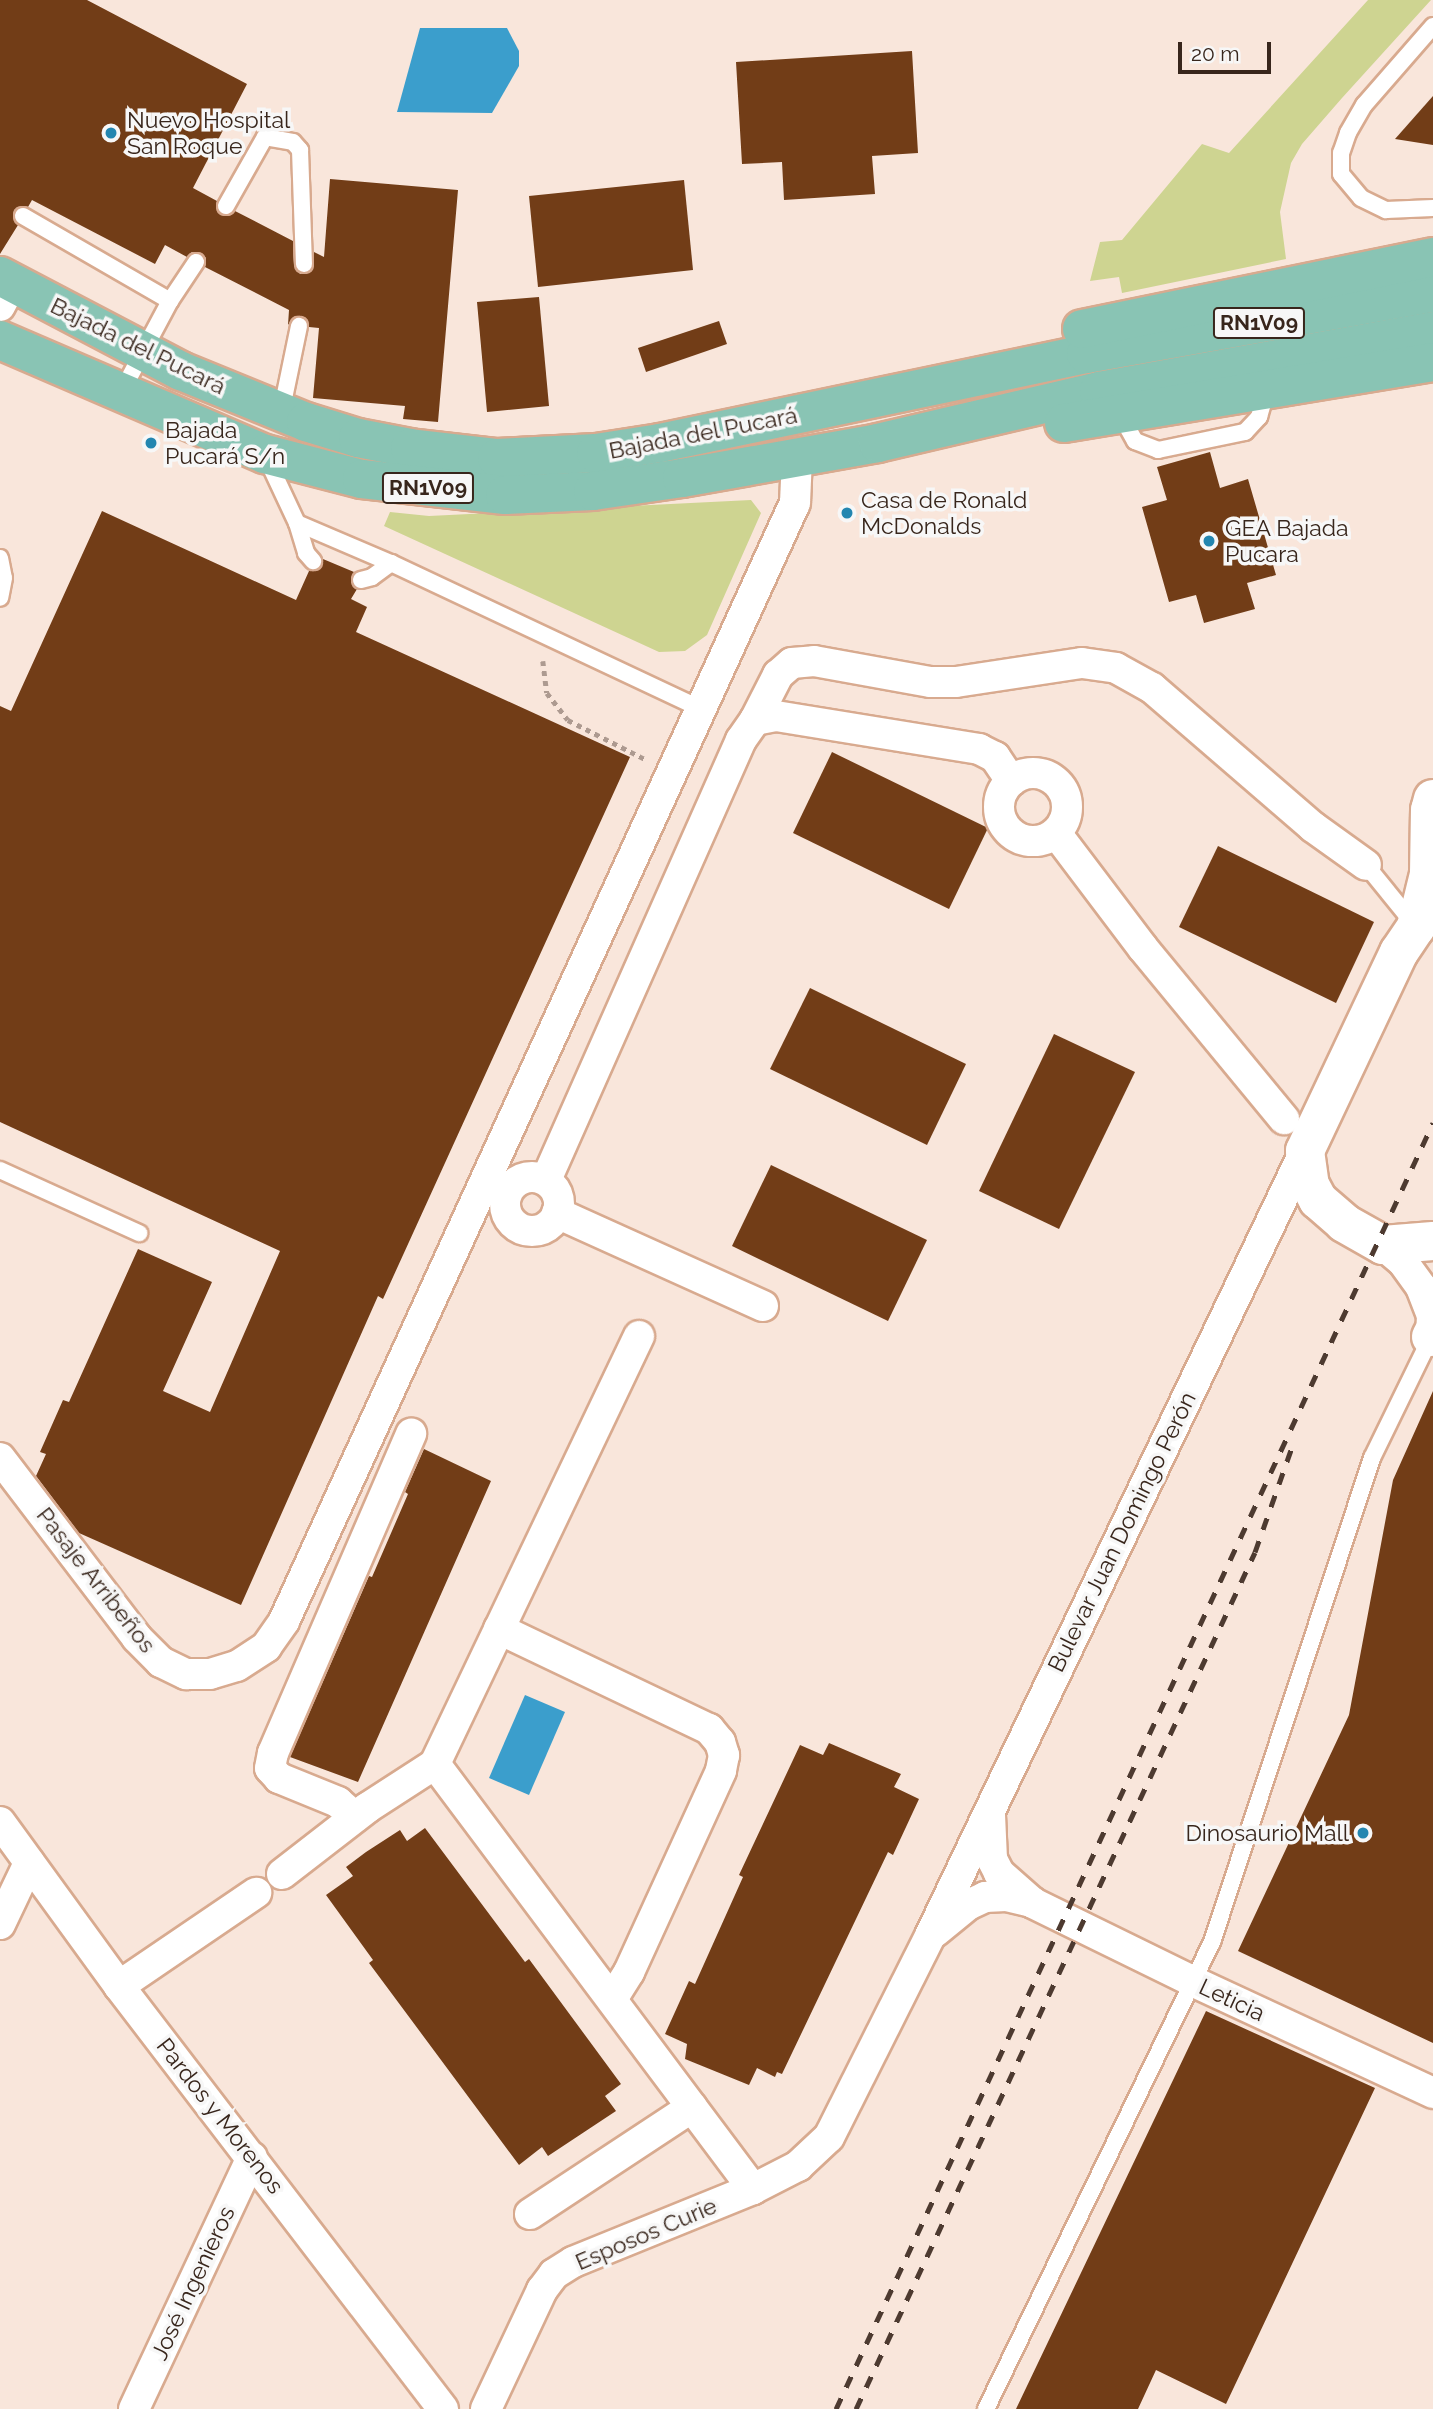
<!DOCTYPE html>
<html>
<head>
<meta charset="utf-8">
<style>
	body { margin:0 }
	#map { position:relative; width:1433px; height:2409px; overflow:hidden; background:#f9e6db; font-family:Raleway,sans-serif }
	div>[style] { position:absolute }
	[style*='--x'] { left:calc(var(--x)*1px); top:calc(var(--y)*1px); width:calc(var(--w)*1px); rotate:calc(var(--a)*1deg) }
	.green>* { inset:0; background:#ced491 }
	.water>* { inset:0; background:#3b9ecc }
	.building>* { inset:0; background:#723d17 }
	.path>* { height:4.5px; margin-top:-2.25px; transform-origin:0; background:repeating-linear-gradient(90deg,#ad9a90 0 5px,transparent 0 10px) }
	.roads { filter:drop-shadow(2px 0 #d8aa8f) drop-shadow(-2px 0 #d8aa8f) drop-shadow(0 2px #d8aa8f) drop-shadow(0 -2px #d8aa8f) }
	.lane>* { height:16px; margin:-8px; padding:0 8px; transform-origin:8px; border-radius:8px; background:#fff }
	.street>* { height:30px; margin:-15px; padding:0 15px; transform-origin:15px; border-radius:15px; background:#fff }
	.street>.ring { margin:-15px; padding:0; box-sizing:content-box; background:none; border:30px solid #fff; border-radius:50% }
	.secondary>* { height:38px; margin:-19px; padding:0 19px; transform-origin:19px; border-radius:19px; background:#fff }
	.primary>* { height:38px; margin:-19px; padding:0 19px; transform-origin:19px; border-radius:19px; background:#89c4b4 }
	.rail>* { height:5px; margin-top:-2.5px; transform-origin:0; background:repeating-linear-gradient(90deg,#4d3a30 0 12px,transparent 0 24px) }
	.dots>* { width:19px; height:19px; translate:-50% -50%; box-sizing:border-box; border:4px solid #f7f7f7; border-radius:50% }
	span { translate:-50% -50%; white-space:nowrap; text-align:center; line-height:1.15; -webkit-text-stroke:7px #f7f7f7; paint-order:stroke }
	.shield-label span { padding:2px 5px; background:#f7f7f7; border:2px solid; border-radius:5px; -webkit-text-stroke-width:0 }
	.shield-label { font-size:21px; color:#38261c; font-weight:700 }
	.poi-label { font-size:23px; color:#38261c }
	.left { translate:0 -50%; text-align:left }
	.right { translate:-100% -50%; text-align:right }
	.street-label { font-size:23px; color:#38261c }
	.scale { position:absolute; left:1178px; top:42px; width:93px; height:32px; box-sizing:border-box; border:4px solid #38261c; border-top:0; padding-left:9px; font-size:21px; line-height:24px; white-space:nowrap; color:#38261c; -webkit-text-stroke:5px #f7f7f7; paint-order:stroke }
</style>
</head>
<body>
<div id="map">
	<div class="green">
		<i style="clip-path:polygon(1368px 0,1431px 0,1342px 98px,1302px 144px,1291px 163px,1280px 212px,1286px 259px,1122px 293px,1119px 277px,1090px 281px,1100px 242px,1122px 240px,1202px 144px,1229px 153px)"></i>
		<i style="clip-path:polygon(751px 500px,761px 513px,707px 635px,685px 651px,659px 652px,384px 526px,390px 512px,429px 516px)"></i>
	</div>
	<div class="water">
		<i style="clip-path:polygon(420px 28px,507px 28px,519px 51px,519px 66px,492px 113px,397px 112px)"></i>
		<i style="clip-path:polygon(525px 1695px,565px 1712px,529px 1795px,489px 1778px)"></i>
	</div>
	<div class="building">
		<i style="clip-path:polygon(0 0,87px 0,247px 84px,193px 188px,217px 201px,217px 211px,221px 215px,231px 215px,235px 211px,293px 241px,294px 265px,300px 274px,313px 269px,314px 252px,324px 257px,330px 179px,458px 190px,438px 422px,403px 419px,405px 406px,313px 398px,319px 328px,309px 327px,306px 319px,300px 316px,292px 319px,288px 325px,289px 310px,205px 267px,206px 258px,201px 253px,192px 252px,187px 257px,165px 245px,155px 264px,32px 200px,28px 207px,22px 206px,14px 210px,13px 217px,18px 225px,0 254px)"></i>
		<i style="clip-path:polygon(912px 51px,918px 153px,872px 156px,875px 194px,784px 200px,782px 162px,742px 164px,736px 62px)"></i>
		<i style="clip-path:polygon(1433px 96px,1433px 145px,1395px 139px)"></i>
		<i style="clip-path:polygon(684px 180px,693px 270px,538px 287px,529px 196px)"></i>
		<i style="clip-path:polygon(539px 297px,549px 406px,487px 412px,477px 302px)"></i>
		<i style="clip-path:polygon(719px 321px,727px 344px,646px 372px,638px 348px)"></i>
		<i style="clip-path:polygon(1210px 452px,1220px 488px,1248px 479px,1276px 575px,1247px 583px,1255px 609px,1204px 623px,1196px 595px,1169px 602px,1142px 507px,1167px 500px,1157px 467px)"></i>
		<i style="clip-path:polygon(102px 511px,296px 600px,309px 571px,319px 569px,323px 559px,354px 572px,351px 582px,357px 589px,351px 599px,367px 607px,356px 632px,630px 757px,383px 1299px,378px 1296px,241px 1605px,79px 1533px,36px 1476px,46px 1454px,40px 1452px,63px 1400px,69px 1402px,138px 1249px,212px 1282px,163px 1391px,210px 1412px,280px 1251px,0 1122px,0 706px,11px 711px)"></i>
		<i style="clip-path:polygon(832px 752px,988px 828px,949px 909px,793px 833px)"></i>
		<i style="clip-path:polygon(1218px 846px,1374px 922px,1336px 1003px,1179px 927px)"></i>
		<i style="clip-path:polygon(810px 988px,966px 1064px,927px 1145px,770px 1069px)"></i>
		<i style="clip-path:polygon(1054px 1034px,1135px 1072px,1059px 1229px,979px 1191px)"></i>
		<i style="clip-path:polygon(771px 1165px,927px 1240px,888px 1321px,732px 1246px)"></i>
		<i style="clip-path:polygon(1433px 1391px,1433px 2043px,1238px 1951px,1349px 1715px,1393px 1480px)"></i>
		<i style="clip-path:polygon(424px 1449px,491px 1481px,358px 1782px,290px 1757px,369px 1576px,372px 1577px,408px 1494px,405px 1492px)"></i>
		<i style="clip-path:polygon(829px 1743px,901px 1774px,894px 1787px,919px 1799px,893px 1855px,888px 1852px,782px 2074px,777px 2072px,775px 2077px,757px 2068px,749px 2085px,685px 2059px,687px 2044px,665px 2034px,689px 1981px,695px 1984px,743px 1877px,739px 1875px,800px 1745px,823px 1755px)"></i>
		<i style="clip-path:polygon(425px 1828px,525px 1962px,529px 1959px,621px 2084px,605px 2096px,616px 2111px,548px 2156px,542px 2147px,519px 2165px,369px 1963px,373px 1960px,326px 1895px,353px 1876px,346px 1867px,366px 1852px,400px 1830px,407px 1841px)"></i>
		<i style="clip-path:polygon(1206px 2011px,1375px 2088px,1226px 2404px,1156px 2370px,1138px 2409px,1016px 2409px)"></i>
	</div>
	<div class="path">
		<i style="--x:543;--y:661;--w:32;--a:83"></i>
		<i style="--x:547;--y:693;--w:34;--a:52"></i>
		<i style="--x:568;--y:720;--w:86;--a:26.9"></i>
	</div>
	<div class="roads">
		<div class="lane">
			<i style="--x:1433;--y:26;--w:105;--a:131.1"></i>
			<i style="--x:1364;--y:105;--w:32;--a:120"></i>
			<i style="--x:1348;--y:133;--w:21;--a:109"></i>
			<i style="--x:1341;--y:153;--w:21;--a:90"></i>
			<i style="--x:1341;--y:174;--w:31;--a:50"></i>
			<i style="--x:1361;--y:198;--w:28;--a:26"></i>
			<i style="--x:1386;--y:210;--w:47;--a:-2.4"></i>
			<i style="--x:226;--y:206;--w:79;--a:-60.5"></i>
			<i style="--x:265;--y:137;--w:28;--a:10"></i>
			<i style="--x:293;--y:142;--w:11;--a:49"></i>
			<i style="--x:300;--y:150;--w:114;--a:88"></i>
			<i style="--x:23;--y:216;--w:170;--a:30"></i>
			<i style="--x:121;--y:393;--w:104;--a:-62"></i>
			<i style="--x:170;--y:301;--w:47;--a:-56.3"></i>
			<i style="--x:281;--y:413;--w:89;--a:-78.3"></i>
			<i style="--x:1120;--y:414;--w:31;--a:61"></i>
			<i style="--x:1135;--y:441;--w:25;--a:21"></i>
			<i style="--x:1158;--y:450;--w:89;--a:-11.7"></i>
			<i style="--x:1245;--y:432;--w:21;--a:-47"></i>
			<i style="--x:1259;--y:417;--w:29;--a:-74"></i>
			<i style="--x:267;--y:459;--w:71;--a:64.9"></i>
			<i style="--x:297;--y:523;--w:102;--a:23.1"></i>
			<i style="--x:391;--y:563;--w:343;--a:25.2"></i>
			<i style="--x:297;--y:523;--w:31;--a:73"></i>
			<i style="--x:306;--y:553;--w:11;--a:49"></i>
			<i style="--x:0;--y:558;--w:20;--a:79"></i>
			<i style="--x:4;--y:578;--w:20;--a:101"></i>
			<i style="--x:361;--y:580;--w:11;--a:-15"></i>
			<i style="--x:372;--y:577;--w:24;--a:-36"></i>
			<i style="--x:1366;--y:865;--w:75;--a:51"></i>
			<i style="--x:0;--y:1170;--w:153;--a:24.4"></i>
			<i style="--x:986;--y:2409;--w:519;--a:-64.18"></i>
			<i style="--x:1212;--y:1942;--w:510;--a:-71.71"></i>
			<i style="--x:1372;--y:1458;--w:135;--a:-64"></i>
		</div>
		<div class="street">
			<i style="--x:0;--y:306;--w:26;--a:-62"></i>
			<i style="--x:755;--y:720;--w:51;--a:-62.9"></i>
			<i style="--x:778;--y:675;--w:18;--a:-41"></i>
			<i style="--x:792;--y:663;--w:22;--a:-5"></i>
			<i style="--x:814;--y:661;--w:118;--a:10.3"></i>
			<i style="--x:930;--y:682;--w:26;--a:0"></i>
			<i style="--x:956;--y:682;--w:127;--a:-8.6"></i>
			<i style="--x:1082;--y:663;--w:34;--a:8"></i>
			<i style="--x:1116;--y:668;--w:41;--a:29.1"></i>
			<i style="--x:1152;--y:688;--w:213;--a:40.8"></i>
			<i style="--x:1313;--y:827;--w:65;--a:35.6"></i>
			<i class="ring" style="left:999px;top:773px;width:38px;height:38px"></i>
			<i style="--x:1056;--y:833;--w:144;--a:52.9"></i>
			<i style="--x:1143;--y:948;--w:222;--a:50.5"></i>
			<i class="ring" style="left:505px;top:1177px;width:24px;height:24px"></i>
			<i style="--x:546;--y:1180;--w:481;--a:-66.1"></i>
			<i style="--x:741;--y:740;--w:24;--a:-55"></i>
			<i style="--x:755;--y:720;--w:21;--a:-11"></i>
			<i style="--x:776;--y:716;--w:206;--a:9.2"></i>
			<i style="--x:979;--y:749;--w:18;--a:27"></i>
			<i style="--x:995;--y:757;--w:29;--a:56"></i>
			<i style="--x:557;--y:1213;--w:226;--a:24.3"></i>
			<i style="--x:1383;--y:1245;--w:26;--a:40"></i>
			<i style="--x:1403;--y:1262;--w:31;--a:54"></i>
			<i style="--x:1421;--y:1287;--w:31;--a:69"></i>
			<i style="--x:1432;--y:1316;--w:21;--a:93"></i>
			<i style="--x:639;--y:1336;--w:474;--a:115.5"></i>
			<i style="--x:435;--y:1764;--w:531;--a:53.19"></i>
			<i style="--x:0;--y:1458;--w:226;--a:52.7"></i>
			<i style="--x:137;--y:1638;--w:34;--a:45"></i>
			<i style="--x:161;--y:1662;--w:28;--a:26"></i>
			<i style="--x:186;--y:1674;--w:24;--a:0"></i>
			<i style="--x:210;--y:1674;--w:28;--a:-17"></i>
			<i style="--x:237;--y:1666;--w:35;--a:-33"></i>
			<i style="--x:266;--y:1647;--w:32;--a:-55"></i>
			<i style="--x:284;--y:1621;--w:1229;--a:-65.44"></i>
			<i style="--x:795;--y:503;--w:46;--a:-87.5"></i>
			<i style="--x:499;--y:1629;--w:233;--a:25.5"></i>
			<i style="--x:709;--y:1729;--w:17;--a:50"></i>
			<i style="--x:720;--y:1742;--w:14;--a:73"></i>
			<i style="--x:724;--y:1755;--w:16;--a:101"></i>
			<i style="--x:721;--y:1771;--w:221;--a:114.6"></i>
			<i style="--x:629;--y:1972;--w:32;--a:122"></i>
			<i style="--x:990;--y:1815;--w:44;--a:87.4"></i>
			<i style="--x:992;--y:1859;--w:16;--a:63"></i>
			<i style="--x:999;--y:1873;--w:45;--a:41.4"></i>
			<i style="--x:1033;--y:1903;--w:179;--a:26.1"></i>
			<i style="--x:1194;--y:1982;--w:264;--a:24.9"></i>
			<i style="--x:355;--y:1817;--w:23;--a:-139"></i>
			<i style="--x:338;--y:1802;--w:64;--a:-157.9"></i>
			<i style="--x:279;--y:1778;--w:13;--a:-132"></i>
			<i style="--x:270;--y:1768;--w:15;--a:-79"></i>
			<i style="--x:273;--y:1753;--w:348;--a:-66.6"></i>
			<i style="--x:0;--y:1822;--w:203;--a:54"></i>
			<i style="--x:119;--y:1986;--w:533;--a:52.55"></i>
			<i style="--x:282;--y:1874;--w:108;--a:-37.8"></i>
			<i style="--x:367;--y:1808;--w:81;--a:-32.9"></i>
			<i style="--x:0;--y:1924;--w:68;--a:-64.6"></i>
			<i style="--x:936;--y:1931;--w:41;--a:-39.1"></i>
			<i style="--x:968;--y:1905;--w:19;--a:-25"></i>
			<i style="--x:985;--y:1897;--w:21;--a:-3"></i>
			<i style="--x:1006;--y:1896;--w:27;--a:13"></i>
			<i style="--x:119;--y:1986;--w:166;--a:-34.2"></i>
			<i style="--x:530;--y:2214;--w:194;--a:-33.4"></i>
			<i style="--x:134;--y:2409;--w:278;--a:-64.9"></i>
			<i style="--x:486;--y:2409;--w:132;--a:-64.8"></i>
			<i style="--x:542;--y:2290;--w:20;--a:-53"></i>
			<i style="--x:554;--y:2274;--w:22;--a:-32"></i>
			<i style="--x:573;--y:2262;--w:194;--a:-22.1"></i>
			<i style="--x:753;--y:2189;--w:51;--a:-27.1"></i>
			<i style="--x:798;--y:2166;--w:42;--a:-43.1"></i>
			<i style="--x:829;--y:2137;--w:225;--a:-63.3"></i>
			<i style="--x:930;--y:1936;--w:870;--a:-64.47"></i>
		</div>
		<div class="secondary">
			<i style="--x:1433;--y:799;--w:11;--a:105"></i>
			<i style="--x:1430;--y:810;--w:64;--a:90.9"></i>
			<i style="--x:1429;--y:874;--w:55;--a:103.8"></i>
			<i style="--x:1416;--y:927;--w:30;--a:124"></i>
			<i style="--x:1399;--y:952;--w:220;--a:115.3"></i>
			<i style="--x:1305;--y:1151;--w:34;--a:82"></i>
			<i style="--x:1310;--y:1185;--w:17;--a:62"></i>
			<i style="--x:1318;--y:1200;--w:35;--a:41"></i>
			<i style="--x:1344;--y:1223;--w:45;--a:29.4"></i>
			<i style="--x:1383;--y:1245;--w:50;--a:-4.6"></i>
			<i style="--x:1431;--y:1337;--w:4;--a:-63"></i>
		</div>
		<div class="primary">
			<i style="--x:0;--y:276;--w:204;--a:27.7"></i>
			<i style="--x:181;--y:371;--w:135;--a:22.2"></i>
			<i style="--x:306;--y:422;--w:54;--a:17.1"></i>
			<i style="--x:358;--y:438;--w:53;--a:10.9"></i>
			<i style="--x:410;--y:448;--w:88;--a:6.6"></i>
			<i style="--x:497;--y:458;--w:99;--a:-2.9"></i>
			<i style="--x:596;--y:453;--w:65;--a:-8.9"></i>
			<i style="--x:660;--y:443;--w:435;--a:-11.8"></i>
			<i style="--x:1086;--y:354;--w:352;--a:-10"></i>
			<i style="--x:1082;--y:329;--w:358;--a:-11.6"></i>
			<i style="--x:0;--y:340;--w:288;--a:23.3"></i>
			<i style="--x:265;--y:454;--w:100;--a:14.5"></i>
			<i style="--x:362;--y:479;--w:144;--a:6.4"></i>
			<i style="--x:505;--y:495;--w:88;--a:-2.6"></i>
			<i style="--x:593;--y:491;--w:90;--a:-8.3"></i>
			<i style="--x:682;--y:478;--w:199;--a:-10.1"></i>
			<i style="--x:878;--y:443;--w:227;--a:-13.2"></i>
			<i style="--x:1099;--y:391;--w:339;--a:-10.2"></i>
			<i style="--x:1064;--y:423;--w:374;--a:-9.4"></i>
		</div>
	</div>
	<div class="rail">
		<i style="--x:836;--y:2409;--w:1418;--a:-65.1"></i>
		<i style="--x:856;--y:2409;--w:945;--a:-65.03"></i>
		<i style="--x:1255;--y:1552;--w:111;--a:-70.6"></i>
	</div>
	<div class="dots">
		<i style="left:111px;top:133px;background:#2386b0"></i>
		<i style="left:151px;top:443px;background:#2386b0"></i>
		<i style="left:847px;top:513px;background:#2386b0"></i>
		<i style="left:1209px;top:541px;background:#2386b0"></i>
		<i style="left:1363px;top:1833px;background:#2386b0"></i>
	</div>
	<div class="shield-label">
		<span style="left:1259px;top:323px">RN1V09</span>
		<span style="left:428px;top:488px">RN1V09</span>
	</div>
	<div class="poi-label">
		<span class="left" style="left:127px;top:133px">Nuevo Hospital<br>San Roque</span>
		<span class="left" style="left:165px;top:443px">Bajada<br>Pucará S/n</span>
		<span class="left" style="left:861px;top:513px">Casa de Ronald<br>McDonalds</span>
		<span class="left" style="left:1225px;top:541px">GEA Bajada<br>Pucara</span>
		<span class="right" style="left:1349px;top:1833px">Dinosaurio Mall</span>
	</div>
	<div class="street-label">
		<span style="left:138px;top:346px;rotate:26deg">Bajada del Pucará</span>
		<span style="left:703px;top:433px;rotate:-11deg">Bajada del Pucará</span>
		<span style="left:1122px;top:1532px;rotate:-64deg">Bulevar Juan Domingo Perón</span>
		<span style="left:96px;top:1580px;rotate:52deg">Pasaje Arribeños</span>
		<span style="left:1232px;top:2000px;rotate:25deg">Leticia</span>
		<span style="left:220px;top:2116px;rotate:52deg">Pardos y Morenos</span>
		<span style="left:646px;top:2234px;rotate:-23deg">Esposos Curie</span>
		<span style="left:193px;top:2283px;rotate:-65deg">José Ingenieros</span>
	</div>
	<div class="scale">20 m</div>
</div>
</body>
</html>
